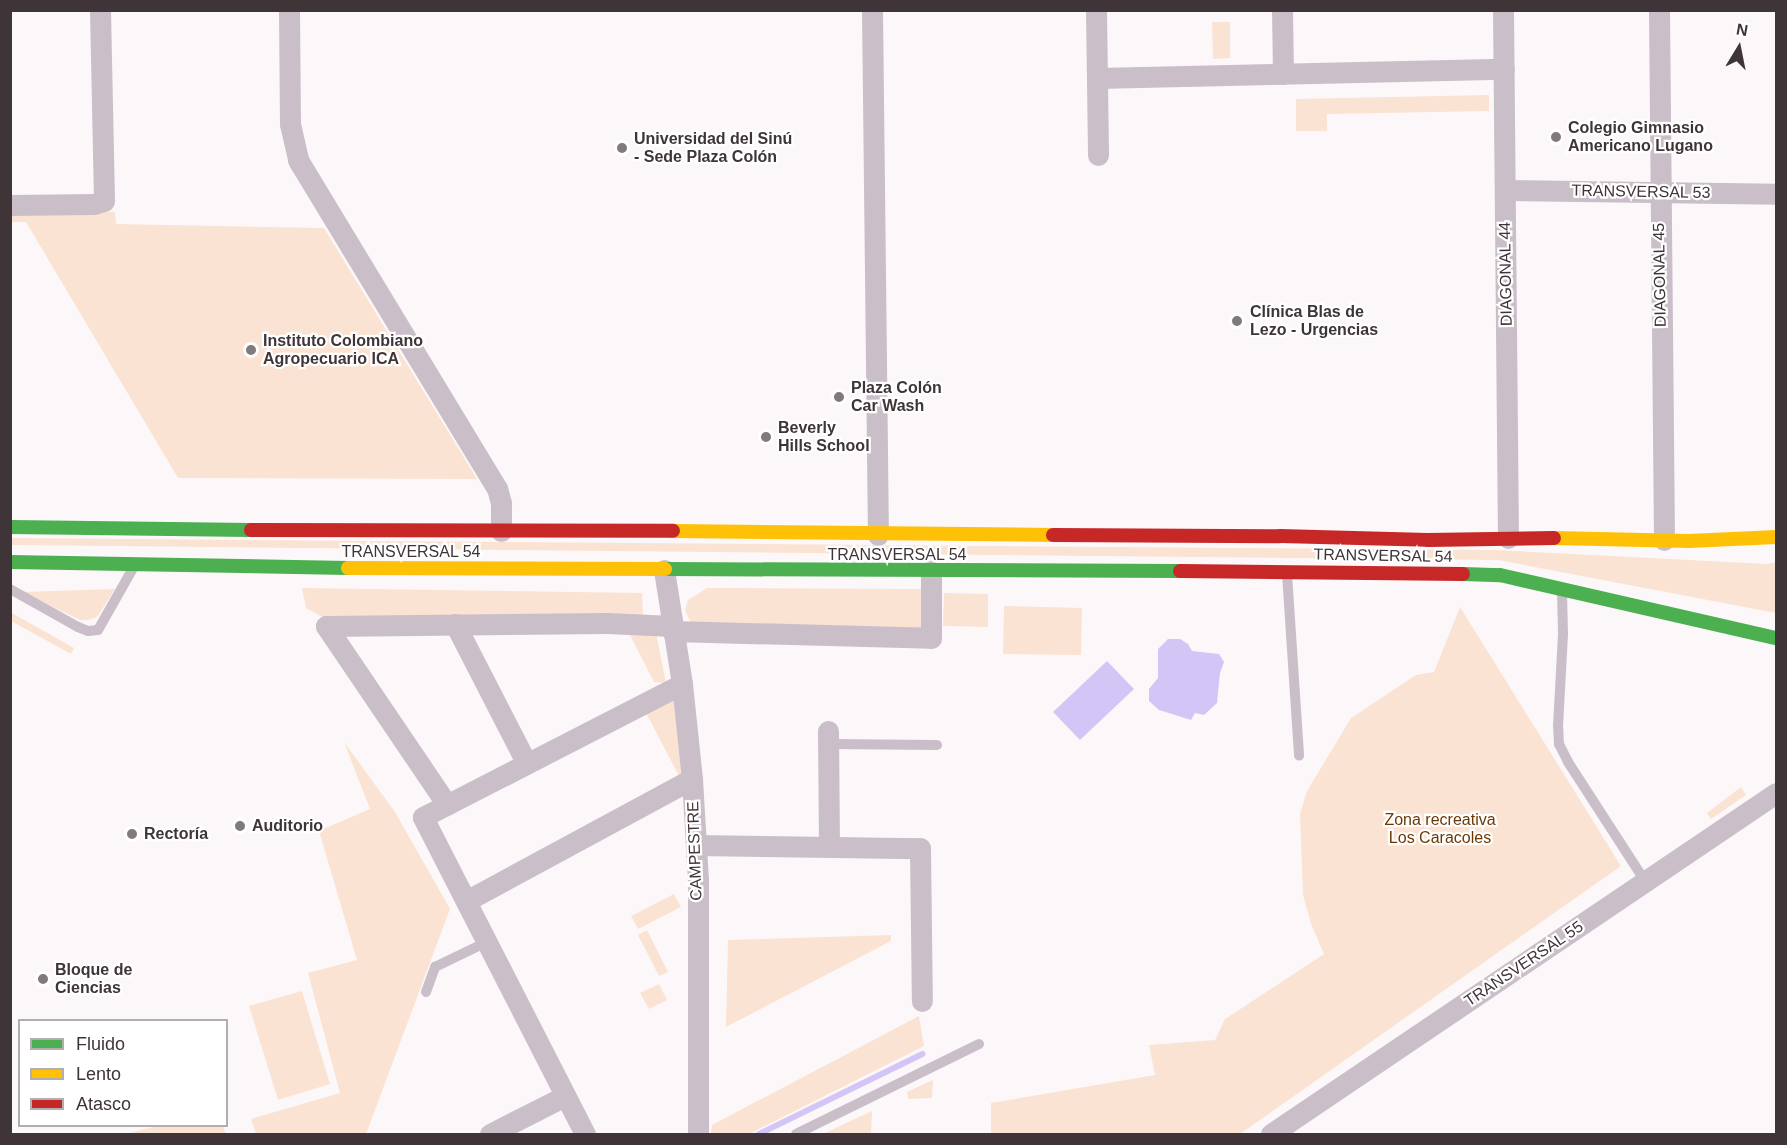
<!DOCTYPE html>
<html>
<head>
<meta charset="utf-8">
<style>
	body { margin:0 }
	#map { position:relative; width:1787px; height:1145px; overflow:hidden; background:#fcf8fa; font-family:Helvetica,sans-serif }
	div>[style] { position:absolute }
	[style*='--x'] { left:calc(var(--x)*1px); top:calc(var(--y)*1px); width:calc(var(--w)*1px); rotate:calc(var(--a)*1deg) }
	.green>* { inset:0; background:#fae3d2 }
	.water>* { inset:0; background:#d3c6f7 }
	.stream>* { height:6px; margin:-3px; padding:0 3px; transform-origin:3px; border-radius:3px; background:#d3c6f7 }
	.lane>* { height:10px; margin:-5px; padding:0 5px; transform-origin:5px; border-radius:5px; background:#cabfc9 }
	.street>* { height:21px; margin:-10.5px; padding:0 10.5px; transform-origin:10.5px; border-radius:10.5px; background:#cabfc9 }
	.fast>* { height:14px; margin:-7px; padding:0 7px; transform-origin:7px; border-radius:7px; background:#4caf50 }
	.slow>* { height:14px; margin:-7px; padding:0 7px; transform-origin:7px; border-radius:7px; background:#ffc107 }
	.jam>* { height:14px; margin:-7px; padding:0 7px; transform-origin:7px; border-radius:7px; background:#c62828 }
	.dots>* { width:16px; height:16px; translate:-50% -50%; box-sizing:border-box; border:3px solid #fff; border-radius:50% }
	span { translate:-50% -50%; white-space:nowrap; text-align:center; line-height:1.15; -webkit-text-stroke:4.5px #fff; paint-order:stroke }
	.poi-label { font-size:16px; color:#3f3538; font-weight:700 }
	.left { translate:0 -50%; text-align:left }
	.street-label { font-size:16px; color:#3f3538 }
	.park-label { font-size:16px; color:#6c3904 }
	.frame { position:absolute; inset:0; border:12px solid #3f3538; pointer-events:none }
	.legend { position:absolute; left:18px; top:1019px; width:210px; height:108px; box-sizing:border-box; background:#fff; border:2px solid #b2aeaf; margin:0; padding:8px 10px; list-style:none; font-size:18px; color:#3f3538 }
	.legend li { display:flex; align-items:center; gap:12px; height:30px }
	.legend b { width:30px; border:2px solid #b2aeaf }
	.north { position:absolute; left:1709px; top:18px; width:60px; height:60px; -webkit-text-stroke:4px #fff; paint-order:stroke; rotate:10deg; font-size:16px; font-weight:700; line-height:24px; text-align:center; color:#3f3538 }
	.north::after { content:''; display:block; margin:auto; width:21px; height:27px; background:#3f3538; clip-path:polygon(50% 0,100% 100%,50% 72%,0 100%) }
</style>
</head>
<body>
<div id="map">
	<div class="green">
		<i style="clip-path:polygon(1212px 22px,1230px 22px,1230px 58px,1213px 59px)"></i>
		<i style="clip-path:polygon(1489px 95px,1489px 111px,1327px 114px,1327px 131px,1296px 131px,1296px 99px)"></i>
		<i style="clip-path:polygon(11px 211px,115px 212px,116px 224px,324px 228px,477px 479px,178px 478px,26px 222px,11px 222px)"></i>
		<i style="clip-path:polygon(11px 538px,1495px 550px,1767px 564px,1776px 562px,1776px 613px,1498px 560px,11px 545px)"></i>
		<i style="clip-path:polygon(302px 588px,642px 593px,643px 616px,328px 620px,306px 608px)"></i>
		<i style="clip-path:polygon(707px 588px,922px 589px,924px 630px,691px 623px,685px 610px,688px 600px)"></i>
		<i style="clip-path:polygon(115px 589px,97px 617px,88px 620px,80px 620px,23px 592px)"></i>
		<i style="clip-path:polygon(944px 593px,988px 594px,988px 627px,943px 626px)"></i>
		<i style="clip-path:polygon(1004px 606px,1082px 608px,1081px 655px,1003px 654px)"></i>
		<i style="clip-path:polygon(1460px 607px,1621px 866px,1240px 1134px,991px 1134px,991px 1103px,1155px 1075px,1149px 1045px,1215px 1040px,1225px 1019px,1324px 954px,1311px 924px,1303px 895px,1300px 814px,1307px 791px,1351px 718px,1416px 675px,1434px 672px)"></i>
		<i style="clip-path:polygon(10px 612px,74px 648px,71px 654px,11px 621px)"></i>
		<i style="clip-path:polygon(628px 631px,656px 633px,666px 683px,654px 682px)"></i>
		<i style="clip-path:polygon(674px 694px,685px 774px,679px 776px,644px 709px)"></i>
		<i style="clip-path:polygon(344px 742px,395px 812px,450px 909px,366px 1134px,256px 1134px,251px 1119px,340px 1093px,308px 973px,357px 960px,319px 831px,370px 809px)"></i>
		<i style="clip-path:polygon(1741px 787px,1746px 795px,1711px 819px,1707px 813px)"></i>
		<i style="clip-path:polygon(674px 894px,681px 907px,638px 929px,631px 916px)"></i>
		<i style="clip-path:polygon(647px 930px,668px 972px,659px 976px,638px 935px)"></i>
		<i style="clip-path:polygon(891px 935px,891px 941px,726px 1027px,728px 940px)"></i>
		<i style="clip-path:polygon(659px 984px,667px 1000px,649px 1009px,640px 993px)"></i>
		<i style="clip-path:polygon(302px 991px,330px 1084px,278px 1100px,249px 1006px)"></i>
		<i style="clip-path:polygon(919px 1016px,924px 1046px,749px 1134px,711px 1134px,712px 1125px)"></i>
		<i style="clip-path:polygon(933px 1080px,932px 1098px,908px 1099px,907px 1092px)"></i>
		<i style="clip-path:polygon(872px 1111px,871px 1134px,823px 1134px)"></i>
		<i style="clip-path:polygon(157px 1126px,223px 1126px,226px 1134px,126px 1134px)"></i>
	</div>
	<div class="water">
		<i style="clip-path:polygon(1168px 639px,1180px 639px,1188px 644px,1192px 651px,1219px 654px,1224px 662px,1220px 673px,1217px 703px,1204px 715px,1195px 713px,1191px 720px,1159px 710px,1149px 701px,1149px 689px,1158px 678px,1158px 649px)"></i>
		<i style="clip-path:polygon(1107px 661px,1134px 689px,1080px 740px,1053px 712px)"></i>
	</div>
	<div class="stream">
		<i style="--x:759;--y:1134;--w:182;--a:-26.1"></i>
	</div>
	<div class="lane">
		<i style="--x:1287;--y:574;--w:182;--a:86.2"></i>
		<i style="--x:10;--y:589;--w:78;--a:29.2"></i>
		<i style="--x:78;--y:627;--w:11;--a:22"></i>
		<i style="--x:88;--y:631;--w:10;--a:-6"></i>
		<i style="--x:98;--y:630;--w:69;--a:-60.5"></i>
		<i style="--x:1562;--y:592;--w:42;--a:88.6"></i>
		<i style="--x:1563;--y:634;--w:91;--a:93.1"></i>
		<i style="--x:1558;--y:725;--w:19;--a:87"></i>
		<i style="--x:1559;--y:744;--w:20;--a:63"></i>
		<i style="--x:1568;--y:762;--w:142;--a:57.1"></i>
		<i style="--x:828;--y:744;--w:109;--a:0.5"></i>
		<i style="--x:426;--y:992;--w:27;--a:-70"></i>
		<i style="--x:435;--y:967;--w:58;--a:-25.7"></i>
		<i style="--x:796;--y:1134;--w:204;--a:-26.2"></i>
	</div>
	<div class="street">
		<i style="--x:289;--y:10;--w:114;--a:89.5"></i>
		<i style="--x:290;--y:124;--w:37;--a:77"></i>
		<i style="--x:298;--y:160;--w:384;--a:58.8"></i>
		<i style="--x:497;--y:488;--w:16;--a:75"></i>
		<i style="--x:501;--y:503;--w:28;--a:90"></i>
		<i style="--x:872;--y:10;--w:525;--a:89.35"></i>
		<i style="--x:1096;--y:10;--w:145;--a:89.2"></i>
		<i style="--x:1282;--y:10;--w:64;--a:89.1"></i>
		<i style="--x:1503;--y:10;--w:528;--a:89.46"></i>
		<i style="--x:1659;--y:10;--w:530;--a:89.46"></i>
		<i style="--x:1097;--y:78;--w:407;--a:-1.3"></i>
		<i style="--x:1505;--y:190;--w:271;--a:0.8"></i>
		<i style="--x:10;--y:205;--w:84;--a:-0.7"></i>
		<i style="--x:94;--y:204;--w:10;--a:-17"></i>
		<i style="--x:104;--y:201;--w:191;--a:-91.2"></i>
		<i style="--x:664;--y:570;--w:115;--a:81"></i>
		<i style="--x:682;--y:684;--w:96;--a:84"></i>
		<i style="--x:692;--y:779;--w:100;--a:86.6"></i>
		<i style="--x:698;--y:879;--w:255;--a:90"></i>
		<i style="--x:455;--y:624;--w:157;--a:62.8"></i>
		<i style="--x:326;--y:626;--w:281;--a:-0.6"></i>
		<i style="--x:607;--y:623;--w:65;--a:2.6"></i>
		<i style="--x:326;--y:626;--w:216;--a:55.9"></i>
		<i style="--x:672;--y:631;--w:259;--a:1.5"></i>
		<i style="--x:931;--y:638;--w:67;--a:-90"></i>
		<i style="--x:828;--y:731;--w:116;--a:89.5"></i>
		<i style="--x:696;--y:845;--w:224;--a:0.8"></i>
		<i style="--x:920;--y:848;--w:153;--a:89.3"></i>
		<i style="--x:466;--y:901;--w:257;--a:-28.4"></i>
		<i style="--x:490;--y:1134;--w:84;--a:-26.9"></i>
		<i style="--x:585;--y:1134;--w:356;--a:-117.1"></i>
		<i style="--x:423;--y:817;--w:291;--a:-27.2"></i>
		<i style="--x:1271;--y:1134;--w:609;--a:-34.03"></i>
	</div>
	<div class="fast">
		<i style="--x:10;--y:527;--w:241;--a:0.7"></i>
		<i style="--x:10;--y:562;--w:338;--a:1"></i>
		<i style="--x:665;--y:569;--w:515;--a:0.22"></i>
		<i style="--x:1463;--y:574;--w:37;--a:2"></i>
		<i style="--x:1500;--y:575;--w:283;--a:12.9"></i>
	</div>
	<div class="slow">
		<i style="--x:673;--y:531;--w:380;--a:0.6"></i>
		<i style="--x:1554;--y:538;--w:135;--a:1.3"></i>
		<i style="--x:1689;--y:541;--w:87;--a:-2.6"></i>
		<i style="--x:348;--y:568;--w:317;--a:0.2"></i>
	</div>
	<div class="jam">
		<i style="--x:251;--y:530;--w:422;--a:0.1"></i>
		<i style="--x:1053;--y:535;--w:227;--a:0.3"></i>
		<i style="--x:1280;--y:536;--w:148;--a:1.5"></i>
		<i style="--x:1428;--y:540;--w:126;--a:-0.9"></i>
		<i style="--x:1180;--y:571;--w:283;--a:0.6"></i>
	</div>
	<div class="dots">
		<i style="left:1556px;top:137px;background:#81797c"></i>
		<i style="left:622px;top:148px;background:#81797c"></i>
		<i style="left:1237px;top:321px;background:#81797c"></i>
		<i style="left:251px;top:350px;background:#81797c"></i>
		<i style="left:839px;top:397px;background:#81797c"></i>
		<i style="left:766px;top:437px;background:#81797c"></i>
		<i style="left:240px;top:826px;background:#81797c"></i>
		<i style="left:132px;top:834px;background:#81797c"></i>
		<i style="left:43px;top:979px;background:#81797c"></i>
	</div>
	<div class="poi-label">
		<span class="left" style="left:1568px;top:137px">Colegio Gimnasio<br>Americano Lugano</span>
		<span class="left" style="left:634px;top:148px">Universidad del Sinú<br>- Sede Plaza Colón</span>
		<span class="left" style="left:1250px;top:321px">Clínica Blas de<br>Lezo - Urgencias</span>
		<span class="left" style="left:263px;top:350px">Instituto Colombiano<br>Agropecuario ICA</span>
		<span class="left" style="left:851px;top:397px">Plaza Colón<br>Car Wash</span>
		<span class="left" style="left:778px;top:437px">Beverly<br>Hills School</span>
		<span class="left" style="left:252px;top:826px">Auditorio</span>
		<span class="left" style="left:144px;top:834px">Rectoría</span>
		<span class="left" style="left:55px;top:979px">Bloque de<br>Ciencias</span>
	</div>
	<div class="street-label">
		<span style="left:1641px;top:192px;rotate:1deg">TRANSVERSAL 53</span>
		<span style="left:1506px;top:274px;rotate:-91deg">DIAGONAL 44</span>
		<span style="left:1660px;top:275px;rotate:-91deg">DIAGONAL 45</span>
		<span style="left:411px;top:552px">TRANSVERSAL 54</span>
		<span style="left:897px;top:555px">TRANSVERSAL 54</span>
		<span style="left:1383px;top:556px;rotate:1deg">TRANSVERSAL 54</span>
		<span style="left:695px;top:851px;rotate:-92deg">CAMPESTRE</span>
		<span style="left:1524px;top:964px;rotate:-34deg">TRANSVERSAL 55</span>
	</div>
	<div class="park-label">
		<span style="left:1440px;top:829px">Zona recreativa<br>Los Caracoles</span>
	</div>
	<div class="frame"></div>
	<ul class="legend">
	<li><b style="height:8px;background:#4caf50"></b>Fluido</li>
	<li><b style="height:8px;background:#ffc107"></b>Lento</li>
	<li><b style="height:8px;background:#c62828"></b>Atasco</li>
	</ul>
	<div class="north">N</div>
</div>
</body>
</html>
